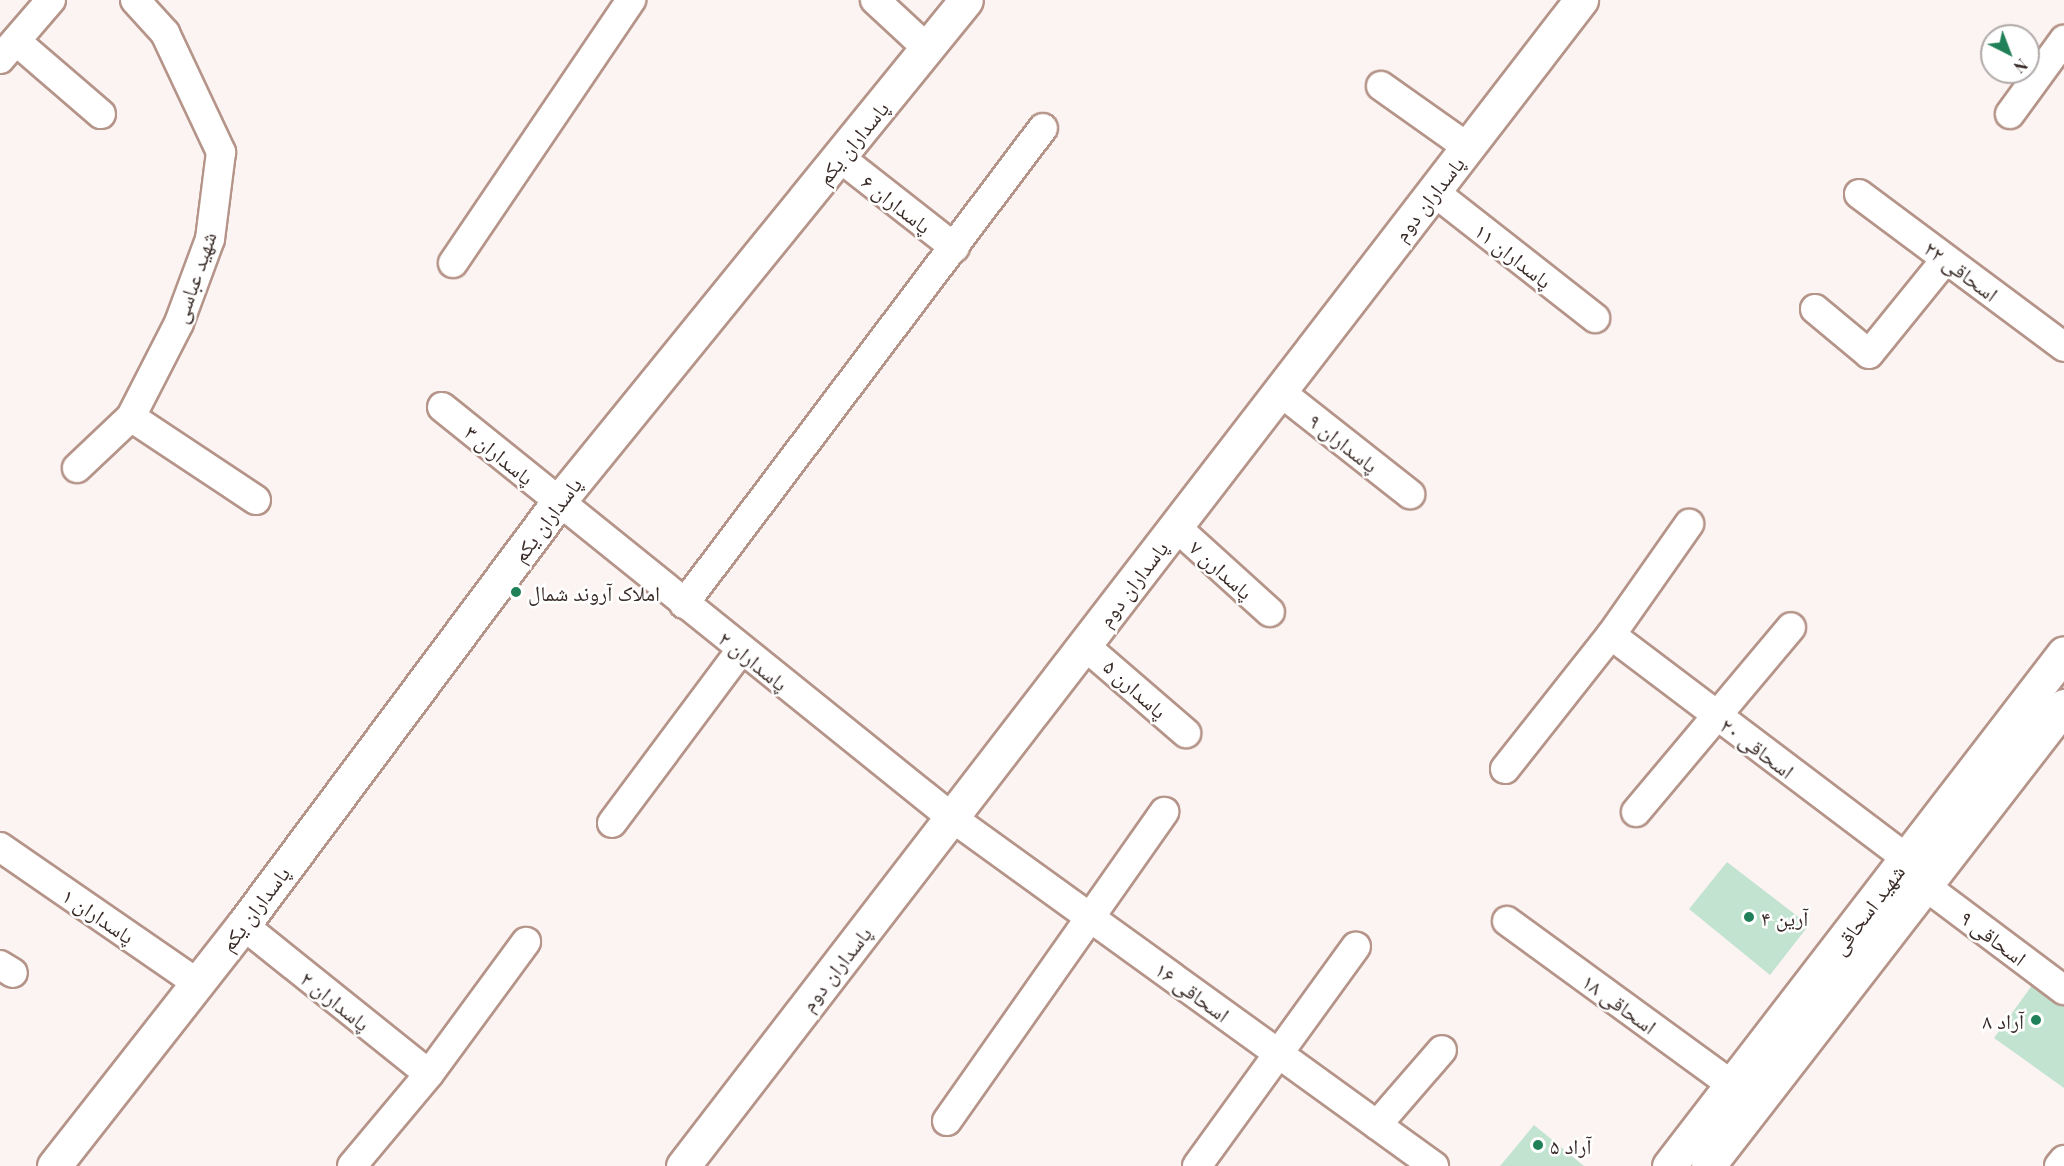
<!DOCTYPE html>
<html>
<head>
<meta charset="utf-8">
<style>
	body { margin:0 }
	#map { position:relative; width:2064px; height:1166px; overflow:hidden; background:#fcf4f2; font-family:"Playfair Display","Noto Naskh Arabic",serif }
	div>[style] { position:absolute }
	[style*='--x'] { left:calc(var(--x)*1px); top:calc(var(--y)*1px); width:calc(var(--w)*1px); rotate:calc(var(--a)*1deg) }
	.building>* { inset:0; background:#c3e3d1 }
	.roads { filter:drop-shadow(2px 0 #b59489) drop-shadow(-2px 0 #b59489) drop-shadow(0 2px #b59489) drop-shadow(0 -2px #b59489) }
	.street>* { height:28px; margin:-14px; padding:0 14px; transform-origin:14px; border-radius:14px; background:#fff }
	.secondary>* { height:33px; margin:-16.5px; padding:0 16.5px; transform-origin:16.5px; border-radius:16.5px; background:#fff }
	.dots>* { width:16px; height:16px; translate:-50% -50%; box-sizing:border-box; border:3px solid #fff; border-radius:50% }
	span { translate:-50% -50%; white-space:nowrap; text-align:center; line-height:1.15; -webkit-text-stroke:5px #fff; paint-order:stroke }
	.street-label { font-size:21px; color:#392b27 }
	.poi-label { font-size:21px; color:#392b27 }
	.left { translate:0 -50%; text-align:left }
	.right { translate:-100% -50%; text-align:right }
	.north { position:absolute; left:1980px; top:24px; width:60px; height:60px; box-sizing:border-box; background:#fff; border:2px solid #b0aaa9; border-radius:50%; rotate:138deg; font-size:16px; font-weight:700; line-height:24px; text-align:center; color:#392b27 }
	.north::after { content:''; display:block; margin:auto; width:21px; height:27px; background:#208057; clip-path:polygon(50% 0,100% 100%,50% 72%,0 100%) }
</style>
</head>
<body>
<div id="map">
	<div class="building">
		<i style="clip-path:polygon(1727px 862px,1809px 925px,1770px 975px,1689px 909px)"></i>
		<i style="clip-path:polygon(2035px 981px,2064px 1002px,2064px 1088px,1994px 1038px)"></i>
		<i style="clip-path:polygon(1534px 1125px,1584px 1166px,1500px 1166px)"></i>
	</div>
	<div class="roads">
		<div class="street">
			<i style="--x:135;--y:0;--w:45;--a:47.7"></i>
			<i style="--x:165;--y:33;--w:132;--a:64.8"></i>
			<i style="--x:221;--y:152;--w:88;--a:97.2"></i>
			<i style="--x:210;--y:239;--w:90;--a:110.3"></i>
			<i style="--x:179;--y:323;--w:106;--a:117.1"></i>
			<i style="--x:131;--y:417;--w:150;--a:33.6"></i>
			<i style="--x:875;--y:0;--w:72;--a:42.8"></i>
			<i style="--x:16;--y:41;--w:112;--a:40.7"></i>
			<i style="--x:0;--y:59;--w:78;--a:-49.2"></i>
			<i style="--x:1381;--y:86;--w:105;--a:35.3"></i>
			<i style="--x:2010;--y:114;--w:92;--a:-53.9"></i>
			<i style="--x:839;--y:157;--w:147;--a:38.1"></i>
			<i style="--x:1433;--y:191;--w:206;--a:38.1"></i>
			<i style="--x:1859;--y:194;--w:256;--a:36.7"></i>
			<i style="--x:453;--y:263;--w:318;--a:-55.9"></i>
			<i style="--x:1815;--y:309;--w:70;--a:39.8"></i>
			<i style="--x:1869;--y:354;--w:122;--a:-51"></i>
			<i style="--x:1279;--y:391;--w:167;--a:38.2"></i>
			<i style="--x:442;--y:407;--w:654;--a:38.85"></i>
			<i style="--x:951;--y:817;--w:596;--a:35.85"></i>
			<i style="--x:77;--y:468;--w:74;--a:-43.4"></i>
			<i style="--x:1175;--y:526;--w:128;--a:42.2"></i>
			<i style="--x:684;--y:604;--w:596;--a:-52.98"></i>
			<i style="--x:1611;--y:635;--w:370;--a:37.1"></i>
			<i style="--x:1084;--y:645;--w:135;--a:40.8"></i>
			<i style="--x:1505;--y:769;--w:171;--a:-51.7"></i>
			<i style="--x:1611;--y:635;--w:136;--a:-54.9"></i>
			<i style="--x:1636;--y:812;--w:241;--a:-50"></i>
			<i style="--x:612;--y:823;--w:216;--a:-53.3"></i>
			<i style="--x:0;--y:847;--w:239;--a:34.6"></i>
			<i style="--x:1924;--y:885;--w:175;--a:36.9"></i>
			<i style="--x:1507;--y:921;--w:278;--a:36.1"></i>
			<i style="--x:243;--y:925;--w:238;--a:38.7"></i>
			<i style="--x:0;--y:965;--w:15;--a:32"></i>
			<i style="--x:947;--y:1121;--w:378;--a:-54.9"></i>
			<i style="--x:1377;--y:1125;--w:99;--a:-49.1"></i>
			<i style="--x:352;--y:1166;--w:120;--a:-50.1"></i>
			<i style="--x:429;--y:1074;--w:164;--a:-53.7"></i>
			<i style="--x:1197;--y:1166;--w:271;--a:-54.1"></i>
			<i style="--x:2059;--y:1166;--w:8;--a:-50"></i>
		</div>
		<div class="secondary">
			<i style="--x:54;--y:1166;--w:306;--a:-51.9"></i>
			<i style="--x:243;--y:925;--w:529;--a:-53.3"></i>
			<i style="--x:559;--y:501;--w:645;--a:-50.91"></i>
			<i style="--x:683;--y:1166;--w:1472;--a:-52.4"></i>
			<i style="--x:1669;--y:1166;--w:647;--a:-52.4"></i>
			<i style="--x:1708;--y:1166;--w:582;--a:-52.26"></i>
		</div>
	</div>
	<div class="dots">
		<i style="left:516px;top:592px;background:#208057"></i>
		<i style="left:1749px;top:917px;background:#208057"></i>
		<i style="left:2036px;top:1020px;background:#208057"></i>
		<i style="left:1538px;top:1145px;background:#208057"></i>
	</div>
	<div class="street-label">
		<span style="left:852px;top:142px;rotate:-51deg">پاسداران یکم</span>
		<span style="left:1428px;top:198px;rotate:-52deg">پاسداران دوم</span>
		<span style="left:897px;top:203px;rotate:38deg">پاسداران ۶</span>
		<span style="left:1514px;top:255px;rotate:38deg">پاسداران ۱۱</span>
		<span style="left:1962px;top:270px;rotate:37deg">اسحاقی ۲۲</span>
		<span style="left:193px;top:277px;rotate:-71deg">شهید عباسی</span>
		<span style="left:1344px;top:442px;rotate:38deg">پاسداران ۹</span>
		<span style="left:500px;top:454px;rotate:39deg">پاسداران ۳</span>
		<span style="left:546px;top:519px;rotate:-53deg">پاسداران یکم</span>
		<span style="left:1222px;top:569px;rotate:42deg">پاسدارن ۷</span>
		<span style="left:1132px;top:583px;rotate:-53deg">پاسداران دوم</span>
		<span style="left:754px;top:660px;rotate:39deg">پاسداران ۲</span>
		<span style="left:1136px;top:688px;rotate:42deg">پاسدارن ۵</span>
		<span style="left:1758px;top:747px;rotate:37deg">اسحاقی ۲۰</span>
		<span style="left:254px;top:908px;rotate:-53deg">پاسداران یکم</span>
		<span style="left:1867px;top:909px;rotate:-53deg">شهید اسحاقی</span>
		<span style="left:99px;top:915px;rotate:34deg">پاسداران ۱</span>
		<span style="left:1994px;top:937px;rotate:37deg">اسحاقی ۹</span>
		<span style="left:835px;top:968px;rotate:-52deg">پاسداران دوم</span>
		<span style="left:1193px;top:991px;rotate:36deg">اسحاقی ۱۶</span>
		<span style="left:336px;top:1000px;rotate:39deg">پاسداران ۲</span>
		<span style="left:1620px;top:1003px;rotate:36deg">اسحاقی ۱۸</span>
	</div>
	<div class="poi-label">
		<span class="left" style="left:528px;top:592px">املاک آروند شمال</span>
		<span class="left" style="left:1761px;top:917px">آرین ۴</span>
		<span class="right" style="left:2024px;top:1020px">آراد ۸</span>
		<span class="left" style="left:1550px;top:1145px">آراد ۵</span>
	</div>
	<div class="north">N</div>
</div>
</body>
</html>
